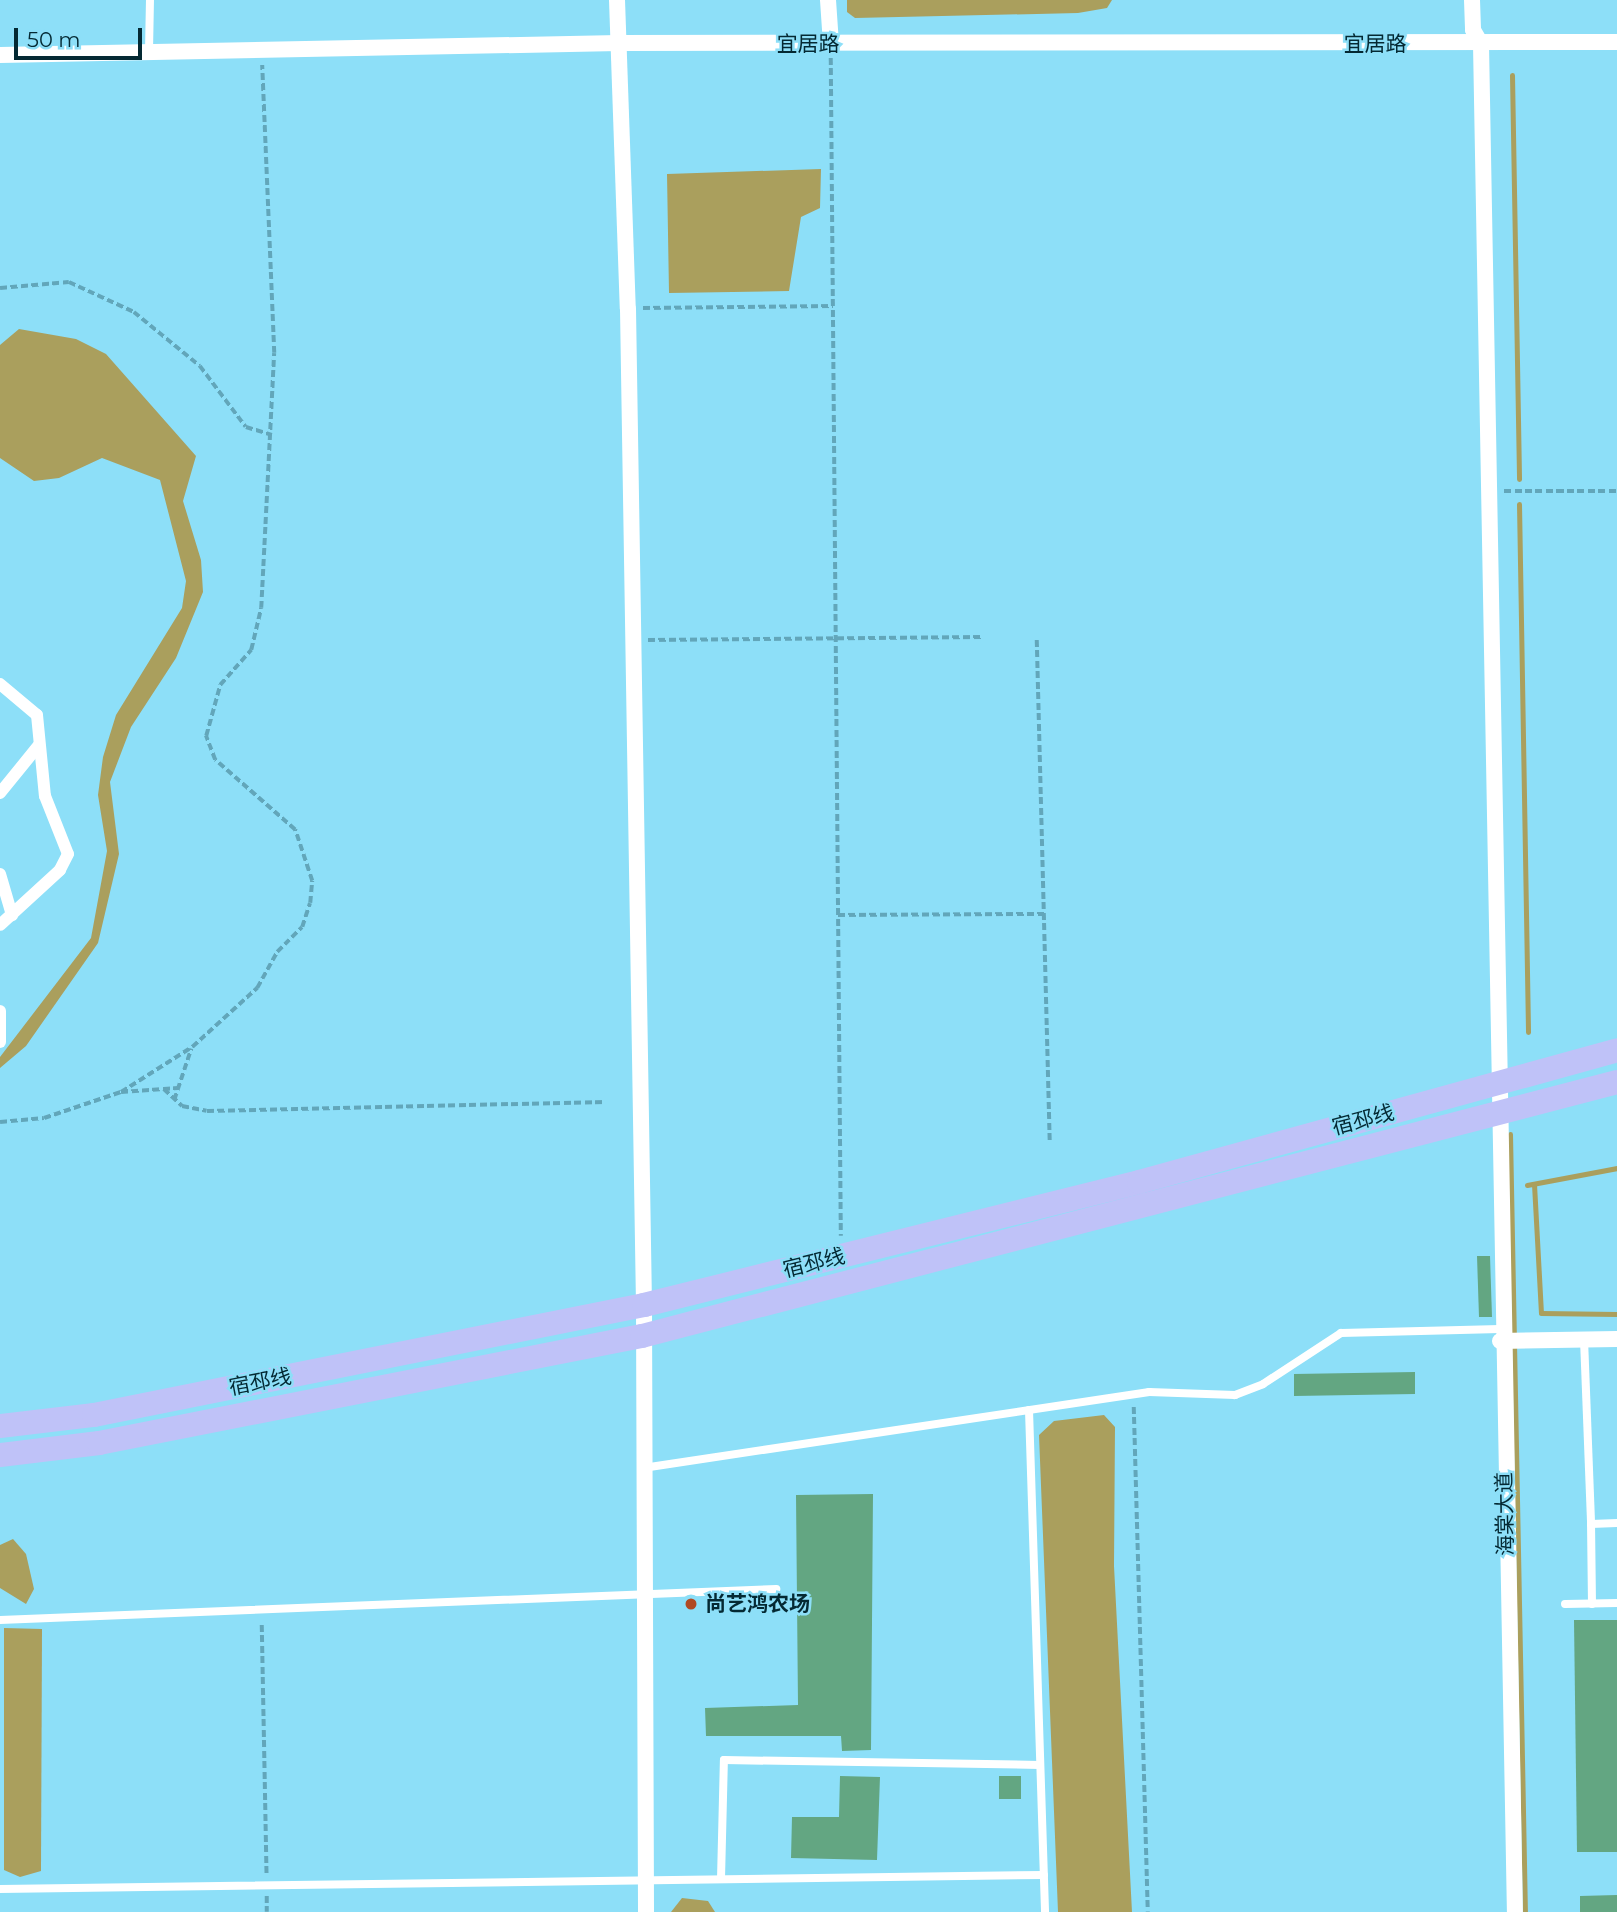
<!DOCTYPE html>
<html>
<head>
<meta charset="utf-8">
<style>
	body { margin:0 }
	#map { position:relative; width:1617px; height:1912px; overflow:hidden; background:#8ddff8; font-family:Montserrat,"Noto Sans SC",sans-serif }
	div>[style] { position:absolute }
	[style*='--x'] { left:calc(var(--x)*1px); top:calc(var(--y)*1px); width:calc(var(--w)*1px); rotate:calc(var(--a)*1deg) }
	.water>* { inset:0; background:#aa9f5d }
	.stream>* { height:5px; margin:-2.5px; padding:0 2.5px; transform-origin:2.5px; border-radius:2.5px; background:#aa9f5d }
	.building>* { inset:0; background:#63a682 }
	.path>* { height:3.5px; margin-top:-1.75px; transform-origin:0; background:repeating-linear-gradient(90deg,#62a6ba 0 7px,transparent 0 10.5px) }
	.service>* { height:8px; margin:-4px; padding:0 4px; transform-origin:4px; border-radius:4px; background:#fff }
	.pedestrian>* { height:12px; margin:-6px; padding:0 6px; transform-origin:6px; border-radius:6px; background:#fff }
	.minor>* { height:16px; margin:-8px; padding:0 8px; transform-origin:8px; border-radius:8px; background:#fff }
	.primary>* { height:24px; margin:-12px; padding:0 12px; transform-origin:12px; border-radius:12px; background:#bfc2f8 }
	.dots>* { width:19px; height:19px; translate:-50% -50%; box-sizing:border-box; border:4px solid #8ddff8; border-radius:50% }
	span { translate:-50% -50%; white-space:nowrap; text-align:center; line-height:1.15; -webkit-text-stroke:5px #8ddff8; paint-order:stroke }
	.street-label { font-size:21px; color:#042933 }
	.poi-label { font-size:21px; color:#042933; font-weight:700 }
	.left { translate:0 -50%; text-align:left }
	.scale { position:absolute; left:14px; top:28px; width:128px; height:32px; box-sizing:border-box; border:4px solid #042933; border-top:0; padding-left:9px; font-size:21px; line-height:24px; white-space:nowrap; color:#042933; -webkit-text-stroke:5px #8ddff8; paint-order:stroke }
</style>
</head>
<body>
<div id="map">
	<div class="water">
		<i style="clip-path:polygon(847px 0,1112px 0,1107px 8px,1078px 13px,855px 18px,847px 12px)"></i>
		<i style="clip-path:polygon(821px 169px,820px 208px,801px 217px,789px 291px,669px 293px,667px 174px)"></i>
		<i style="clip-path:polygon(19px 329px,76px 339px,106px 354px,196px 456px,183px 501px,201px 560px,203px 592px,176px 658px,131px 727px,110px 782px,119px 854px,98px 943px,26px 1046px,0 1068px,0 1057px,91px 938px,107px 851px,98px 795px,103px 757px,116px 715px,182px 608px,186px 581px,160px 480px,102px 458px,59px 478px,34px 481px,0 458px,0 345px)"></i>
		<i style="clip-path:polygon(1104px 1415px,1115px 1427px,1114px 1566px,1132px 1912px,1058px 1912px,1039px 1435px,1054px 1421px)"></i>
		<i style="clip-path:polygon(13px 1539px,26px 1554px,34px 1589px,26px 1604px,0 1588px,0 1545px)"></i>
		<i style="clip-path:polygon(4px 1628px,42px 1629px,41px 1871px,20px 1877px,4px 1870px)"></i>
		<i style="clip-path:polygon(682px 1898px,708px 1901px,715px 1912px,671px 1912px)"></i>
	</div>
	<div class="stream">
		<i style="--x:1512;--y:75;--w:404;--a:89"></i>
		<i style="--x:1519;--y:504;--w:528;--a:89.02"></i>
		<i style="--x:1510;--y:1134;--w:778;--a:88.9"></i>
		<i style="--x:1534;--y:1184;--w:129;--a:86.9"></i>
		<i style="--x:1541;--y:1313;--w:76;--a:0.8"></i>
		<i style="--x:1527;--y:1185;--w:92;--a:-10.7"></i>
	</div>
	<div class="building">
		<i style="clip-path:polygon(1477px 1256px,1490px 1256px,1492px 1317px,1479px 1317px)"></i>
		<i style="clip-path:polygon(1415px 1372px,1415px 1394px,1294px 1396px,1294px 1374px)"></i>
		<i style="clip-path:polygon(873px 1494px,871px 1750px,842px 1751px,841px 1736px,706px 1736px,705px 1708px,798px 1705px,796px 1495px)"></i>
		<i style="clip-path:polygon(1574px 1620px,1617px 1620px,1617px 1852px,1577px 1852px)"></i>
		<i style="clip-path:polygon(840px 1776px,880px 1777px,877px 1860px,791px 1858px,792px 1817px,839px 1817px)"></i>
		<i style="clip-path:polygon(999px 1776px,1021px 1776px,1021px 1799px,999px 1799px)"></i>
		<i style="clip-path:polygon(1617px 1895px,1617px 1912px,1580px 1912px,1580px 1896px)"></i>
	</div>
	<div class="path">
		<i style="--x:831;--y:58;--w:1178;--a:89.51"></i>
		<i style="--x:0;--y:288;--w:69;--a:-5"></i>
		<i style="--x:69;--y:282;--w:72;--a:24.8"></i>
		<i style="--x:134;--y:312;--w:85;--a:39.3"></i>
		<i style="--x:200;--y:366;--w:76;--a:53"></i>
		<i style="--x:246;--y:427;--w:27;--a:17"></i>
		<i style="--x:643;--y:308;--w:190;--a:-0.6"></i>
		<i style="--x:1504;--y:491;--w:113;--a:0"></i>
		<i style="--x:648;--y:640;--w:334;--a:-0.5"></i>
		<i style="--x:1037;--y:640;--w:504;--a:88.52"></i>
		<i style="--x:838;--y:915;--w:206;--a:-0.3"></i>
		<i style="--x:164;--y:1089;--w:25;--a:43"></i>
		<i style="--x:182;--y:1106;--w:25;--a:11"></i>
		<i style="--x:207;--y:1111;--w:399;--a:-1.3"></i>
		<i style="--x:121;--y:1092;--w:84;--a:-32.4"></i>
		<i style="--x:192;--y:1047;--w:88;--a:-42.2"></i>
		<i style="--x:257;--y:988;--w:41;--a:-60.9"></i>
		<i style="--x:277;--y:952;--w:35;--a:-45"></i>
		<i style="--x:302;--y:927;--w:25;--a:-72"></i>
		<i style="--x:310;--y:903;--w:22;--a:-85"></i>
		<i style="--x:312;--y:881;--w:54;--a:-108.4"></i>
		<i style="--x:295;--y:830;--w:106;--a:-138.8"></i>
		<i style="--x:215;--y:760;--w:26;--a:-111"></i>
		<i style="--x:206;--y:736;--w:53;--a:-74.6"></i>
		<i style="--x:220;--y:685;--w:47;--a:-48.5"></i>
		<i style="--x:251;--y:650;--w:43;--a:-76.6"></i>
		<i style="--x:261;--y:608;--w:255;--a:-87.1"></i>
		<i style="--x:274;--y:353;--w:288;--a:-92.4"></i>
		<i style="--x:174;--y:1100;--w:54;--a:-71.6"></i>
		<i style="--x:0;--y:1122;--w:44;--a:-5.2"></i>
		<i style="--x:44;--y:1118;--w:81;--a:-18.7"></i>
		<i style="--x:121;--y:1092;--w:57;--a:-4"></i>
		<i style="--x:1134;--y:1407;--w:505;--a:88.41"></i>
		<i style="--x:262;--y:1625;--w:250;--a:88.9"></i>
		<i style="--x:267;--y:1896;--w:16;--a:90"></i>
	</div>
	<div class="service">
		<i style="--x:149;--y:51;--w:51;--a:-88.9"></i>
		<i style="--x:1584;--y:1339;--w:185;--a:87.8"></i>
		<i style="--x:1029;--y:1410;--w:502;--a:88.17"></i>
		<i style="--x:643;--y:1468;--w:512;--a:-8.54"></i>
		<i style="--x:1149;--y:1392;--w:86;--a:2"></i>
		<i style="--x:1235;--y:1395;--w:30;--a:-21"></i>
		<i style="--x:1263;--y:1384;--w:93;--a:-33.2"></i>
		<i style="--x:1341;--y:1333;--w:159;--a:-1.4"></i>
		<i style="--x:1565;--y:1604;--w:52;--a:-1.1"></i>
		<i style="--x:1592;--y:1604;--w:80;--a:-90.7"></i>
		<i style="--x:1591;--y:1524;--w:26;--a:-2"></i>
		<i style="--x:0;--y:1620;--w:777;--a:-2.29"></i>
		<i style="--x:721;--y:1879;--w:119;--a:-88.6"></i>
		<i style="--x:724;--y:1760;--w:316;--a:0.9"></i>
		<i style="--x:0;--y:1889;--w:1044;--a:-0.77"></i>
	</div>
	<div class="pedestrian">
		<i style="--x:0;--y:684;--w:48;--a:40"></i>
		<i style="--x:37;--y:715;--w:81;--a:84.4"></i>
		<i style="--x:45;--y:796;--w:62;--a:68.4"></i>
		<i style="--x:68;--y:854;--w:18;--a:117"></i>
		<i style="--x:60;--y:870;--w:81;--a:137.5"></i>
		<i style="--x:0;--y:793;--w:62;--a:-50.9"></i>
		<i style="--x:0;--y:874;--w:43;--a:73.7"></i>
		<i style="--x:0;--y:1011;--w:31;--a:90"></i>
	</div>
	<div class="minor">
		<i style="--x:617;--y:0;--w:309;--a:88"></i>
		<i style="--x:628;--y:309;--w:996;--a:89.08"></i>
		<i style="--x:644;--y:1305;--w:607;--a:89.81"></i>
		<i style="--x:828;--y:0;--w:44;--a:86.1"></i>
		<i style="--x:1472;--y:0;--w:30;--a:88"></i>
		<i style="--x:1473;--y:30;--w:16;--a:60"></i>
		<i style="--x:1481;--y:44;--w:1868;--a:88.96"></i>
		<i style="--x:0;--y:55;--w:619;--a:-1.11"></i>
		<i style="--x:619;--y:43;--w:998;--a:-0.06"></i>
		<i style="--x:1500;--y:1341;--w:117;--a:-1"></i>
	</div>
	<div class="primary">
		<i style="--x:0;--y:1426;--w:95;--a:-6.7"></i>
		<i style="--x:94;--y:1415;--w:561;--a:-11.31"></i>
		<i style="--x:644;--y:1305;--w:510;--a:-13.95"></i>
		<i style="--x:1139;--y:1182;--w:496;--a:-15.4"></i>
		<i style="--x:0;--y:1455;--w:100;--a:-6.9"></i>
		<i style="--x:99;--y:1443;--w:553;--a:-11.15"></i>
		<i style="--x:642;--y:1336;--w:1008;--a:-14.6"></i>
	</div>
	<div class="dots">
		<i style="left:691px;top:1604px;background:#b04923"></i>
	</div>
	<div class="street-label">
		<span style="left:808px;top:44px">宜居路</span>
		<span style="left:1375px;top:44px">宜居路</span>
		<span style="left:1363px;top:1120px;rotate:-15deg">宿邳线</span>
		<span style="left:814px;top:1263px;rotate:-14deg">宿邳线</span>
		<span style="left:260px;top:1382px;rotate:-11deg">宿邳线</span>
		<span style="left:1505px;top:1514px;rotate:-91deg">海棠大道</span>
	</div>
	<div class="poi-label">
		<span class="left" style="left:705px;top:1604px">尚艺鸿农场</span>
	</div>
	<div class="scale">50 m</div>
</div>
</body>
</html>
